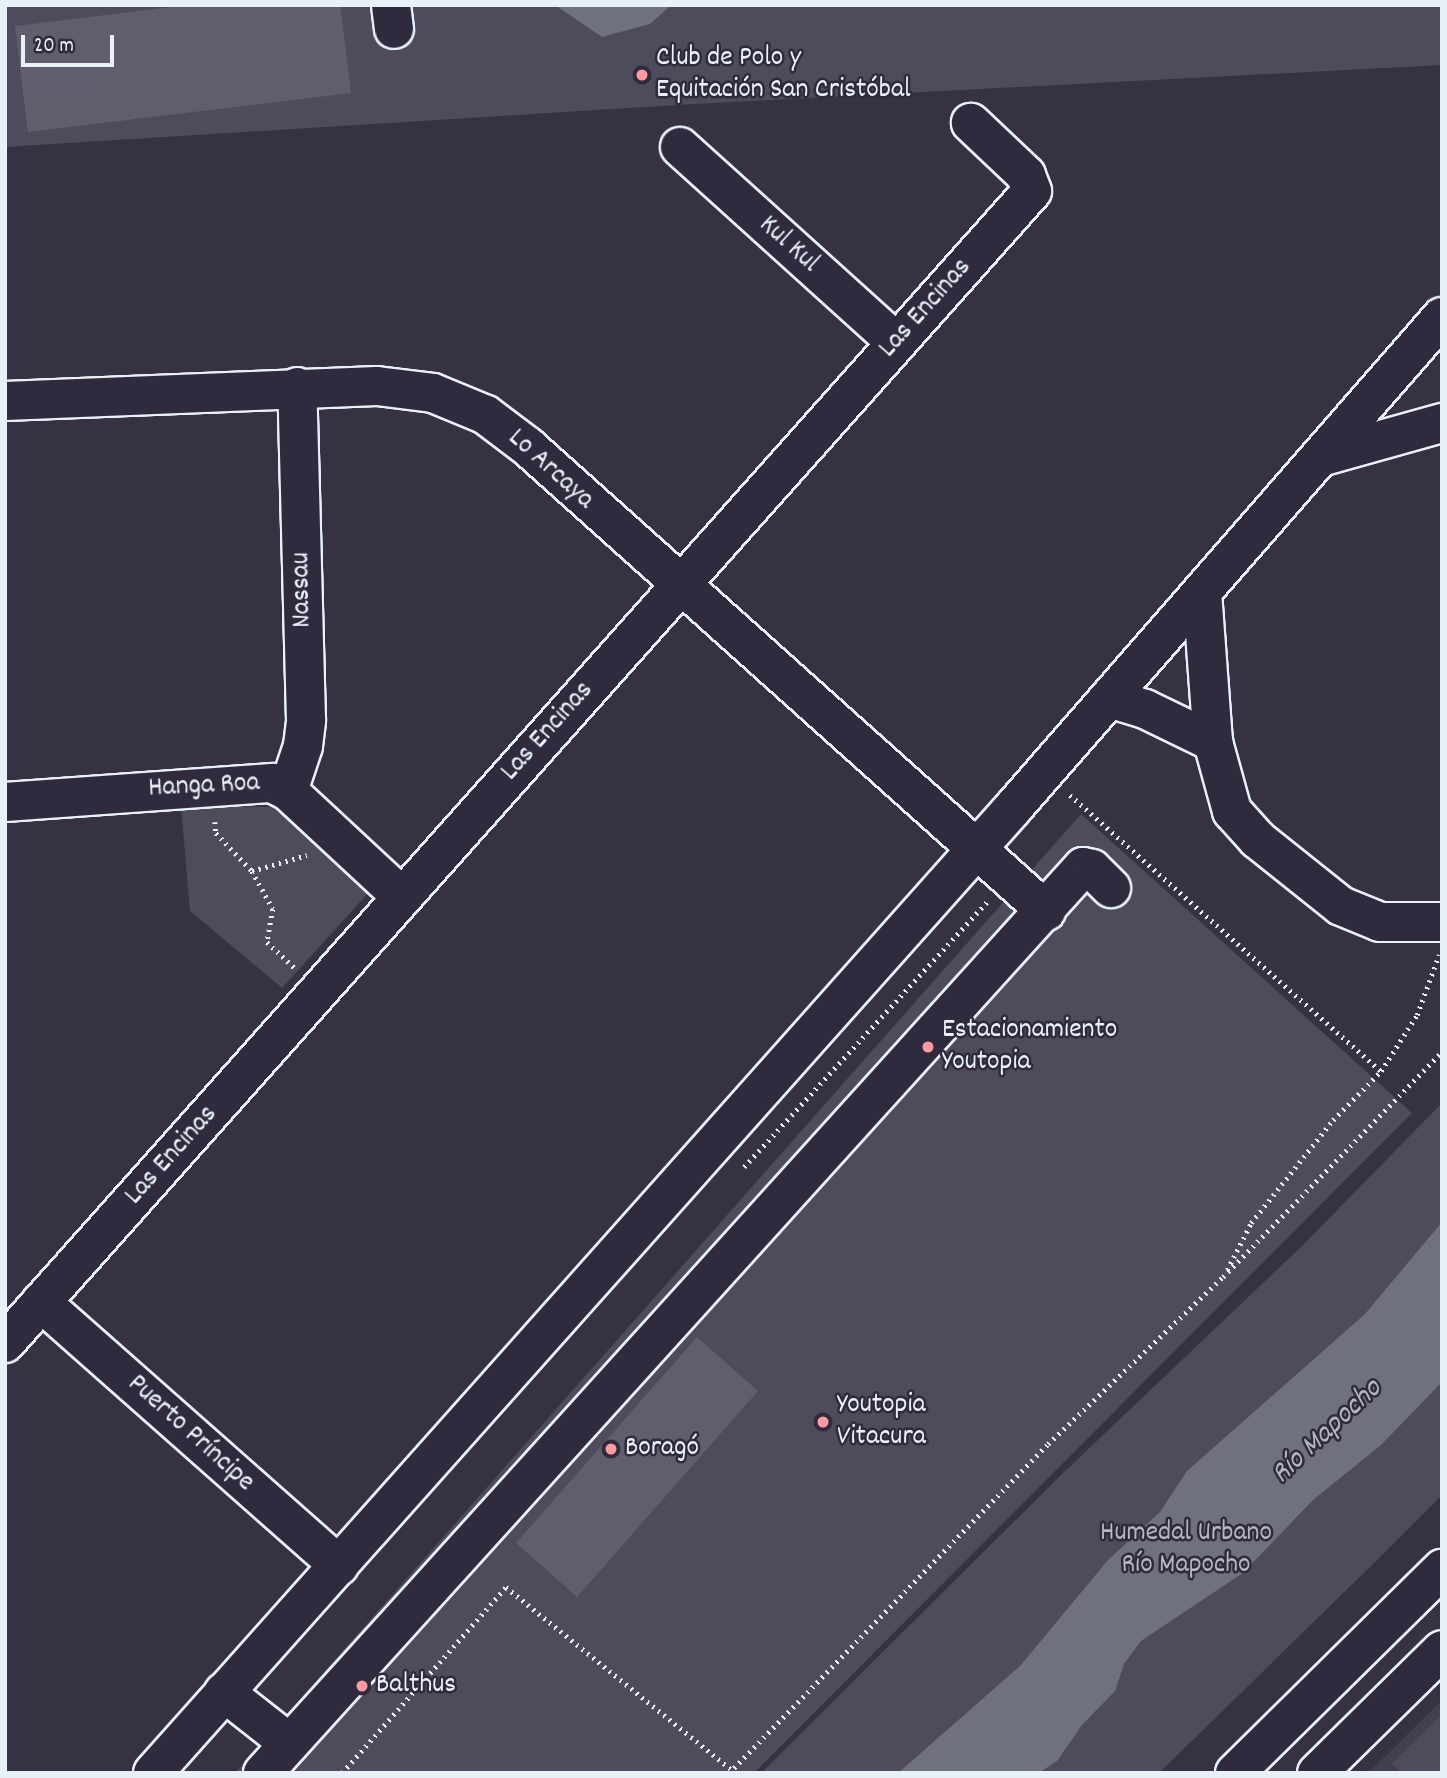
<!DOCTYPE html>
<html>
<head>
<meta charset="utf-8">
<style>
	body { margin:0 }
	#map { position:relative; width:1447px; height:1778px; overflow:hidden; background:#363244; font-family:Dekko,sans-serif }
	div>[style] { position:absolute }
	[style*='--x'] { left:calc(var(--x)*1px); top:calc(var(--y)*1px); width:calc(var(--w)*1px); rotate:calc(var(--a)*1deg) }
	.built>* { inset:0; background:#433f51 }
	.green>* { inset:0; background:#4d4b5c }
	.water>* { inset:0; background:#70717f }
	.building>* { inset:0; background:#605e6e }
	.path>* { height:4.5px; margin-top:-2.25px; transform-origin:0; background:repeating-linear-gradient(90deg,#e8f1f8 0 2px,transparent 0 7px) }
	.roads { filter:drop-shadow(2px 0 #e8f1f8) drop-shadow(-2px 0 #e8f1f8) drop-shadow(0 2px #e8f1f8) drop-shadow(0 -2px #e8f1f8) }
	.minor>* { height:38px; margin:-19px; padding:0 19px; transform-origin:19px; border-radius:19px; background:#2f2a3d }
	.major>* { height:38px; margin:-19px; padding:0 19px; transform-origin:19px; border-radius:19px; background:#2f2a3d }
	.highway>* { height:38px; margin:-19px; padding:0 19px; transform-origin:19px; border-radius:19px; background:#2f2a3d }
	.dots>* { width:19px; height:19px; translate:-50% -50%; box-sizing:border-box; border:4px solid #2f2a3d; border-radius:50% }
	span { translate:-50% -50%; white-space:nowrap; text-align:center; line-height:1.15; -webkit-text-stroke:5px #2f2a3d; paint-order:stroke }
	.poi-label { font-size:28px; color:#e8f1f8 }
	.left { translate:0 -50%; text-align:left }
	.street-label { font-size:28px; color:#e8f1f8 }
	.park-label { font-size:28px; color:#b2b7c1 }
	.water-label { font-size:30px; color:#b2b7c2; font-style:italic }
	.frame { position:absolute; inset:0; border:7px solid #e8f1f8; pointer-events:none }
	.scale { position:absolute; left:21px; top:35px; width:93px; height:32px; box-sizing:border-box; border:4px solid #e8f1f8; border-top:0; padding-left:9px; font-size:21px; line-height:24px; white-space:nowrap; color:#e8f1f8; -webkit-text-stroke:5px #2f2a3d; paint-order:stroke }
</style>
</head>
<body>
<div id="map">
	<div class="built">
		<i style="clip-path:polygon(1442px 1700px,1442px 1773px,1368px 1773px)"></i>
	</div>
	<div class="green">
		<i style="clip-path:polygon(5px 5px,1442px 5px,1442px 65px,694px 104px,5px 147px)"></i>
		<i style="clip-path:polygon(181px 806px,283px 807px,372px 889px,282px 988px,190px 911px)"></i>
		<i style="clip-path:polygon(1081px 814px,1412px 1113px,754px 1773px,235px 1773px)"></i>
		<i style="clip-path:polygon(1442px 1103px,1442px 1495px,1374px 1563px,1159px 1773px,761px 1773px,1061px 1475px,1302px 1246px)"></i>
		<i style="clip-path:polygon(1442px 1715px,1442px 1773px,1401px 1773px,1392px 1763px)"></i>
	</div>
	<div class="water">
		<i style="clip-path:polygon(555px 5px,671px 5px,650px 24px,602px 37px)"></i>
		<i style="clip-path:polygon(1442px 1222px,1442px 1382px,1381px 1445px,1313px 1500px,1243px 1573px,1141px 1641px,1124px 1664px,1115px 1691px,1082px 1725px,1057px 1761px,1039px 1773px,898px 1773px,1020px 1666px,1108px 1560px,1160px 1512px,1187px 1471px,1365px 1314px)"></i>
	</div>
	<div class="building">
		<i style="clip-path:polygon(188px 5px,340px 5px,351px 93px,28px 132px,15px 26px)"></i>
		<i style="clip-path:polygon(697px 1337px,758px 1391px,577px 1597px,516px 1543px)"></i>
	</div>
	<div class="path">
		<i style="--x:1070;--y:795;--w:416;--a:41.6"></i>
		<i style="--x:215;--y:822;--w:11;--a:85"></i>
		<i style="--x:216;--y:833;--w:52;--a:46.5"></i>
		<i style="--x:252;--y:871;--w:57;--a:-16.2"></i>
		<i style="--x:252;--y:871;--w:43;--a:61.1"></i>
		<i style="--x:273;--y:909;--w:34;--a:100"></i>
		<i style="--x:267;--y:942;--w:38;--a:43"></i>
		<i style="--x:744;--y:1167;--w:360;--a:-47.5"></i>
		<i style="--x:1227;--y:1270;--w:53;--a:-62.9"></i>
		<i style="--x:1251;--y:1223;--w:132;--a:-51.5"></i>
		<i style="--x:1333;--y:1120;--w:69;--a:-45.6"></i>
		<i style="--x:1381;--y:1071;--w:67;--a:-57.3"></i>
		<i style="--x:1417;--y:1015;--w:64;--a:-69.9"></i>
		<i style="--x:342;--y:1773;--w:248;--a:-48.6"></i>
		<i style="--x:506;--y:1587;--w:291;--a:39"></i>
		<i style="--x:729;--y:1773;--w:458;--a:-45.9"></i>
		<i style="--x:1048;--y:1444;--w:242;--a:-43.7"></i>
		<i style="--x:1223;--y:1277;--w:314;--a:-45.8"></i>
	</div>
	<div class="roads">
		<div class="minor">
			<i style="--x:391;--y:5;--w:24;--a:83"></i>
			<i style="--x:680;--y:147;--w:292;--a:42.1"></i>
			<i style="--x:5;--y:401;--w:372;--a:-2.3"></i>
			<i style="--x:377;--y:386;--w:56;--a:7.1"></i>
			<i style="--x:433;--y:393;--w:57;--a:22.5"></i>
			<i style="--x:486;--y:415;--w:51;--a:37.1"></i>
			<i style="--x:527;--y:446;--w:697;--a:41.86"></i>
			<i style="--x:1320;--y:457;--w:127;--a:-15.6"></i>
			<i style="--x:1202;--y:592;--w:150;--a:85.8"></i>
			<i style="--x:1213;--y:742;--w:72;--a:74.6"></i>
			<i style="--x:1232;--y:811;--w:38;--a:48"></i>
			<i style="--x:1257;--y:839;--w:107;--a:38.6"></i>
			<i style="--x:1341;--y:906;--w:42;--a:22.3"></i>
			<i style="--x:1380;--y:922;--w:62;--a:0"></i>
			<i style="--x:1109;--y:698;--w:38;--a:17"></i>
			<i style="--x:1145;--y:709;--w:76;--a:25.9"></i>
			<i style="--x:288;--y:791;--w:47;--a:-71.6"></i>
			<i style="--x:303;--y:746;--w:26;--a:-83"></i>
			<i style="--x:306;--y:720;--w:333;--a:-91.5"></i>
			<i style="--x:5;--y:802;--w:268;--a:-4.1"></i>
			<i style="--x:272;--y:783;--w:18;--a:27"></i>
			<i style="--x:288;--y:791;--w:156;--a:42.9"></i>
			<i style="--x:41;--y:1302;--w:398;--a:41.5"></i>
			<i style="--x:5;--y:1343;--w:1543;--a:-48.28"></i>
			<i style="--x:1032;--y:191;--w:17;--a:-111"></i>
			<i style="--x:1026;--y:175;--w:76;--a:-136.6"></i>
			<i style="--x:224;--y:1692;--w:83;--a:38.1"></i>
			<i style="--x:263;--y:1773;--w:1222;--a:-47.85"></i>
			<i style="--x:1083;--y:867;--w:9;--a:13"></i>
			<i style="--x:1092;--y:869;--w:27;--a:45"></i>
		</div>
		<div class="major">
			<i style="--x:153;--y:1773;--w:1293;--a:-48.29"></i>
			<i style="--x:1013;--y:808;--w:652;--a:-48.86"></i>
		</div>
		<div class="highway">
			<i style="--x:1235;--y:1773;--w:291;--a:-44.6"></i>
			<i style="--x:1317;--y:1773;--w:175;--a:-44.5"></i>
		</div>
	</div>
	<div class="dots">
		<i style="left:642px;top:75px;background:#ff9aa2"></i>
		<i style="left:928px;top:1047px;background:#ff9aa2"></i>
		<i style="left:823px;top:1422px;background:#ff9aa2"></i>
		<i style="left:611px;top:1449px;background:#ff9aa2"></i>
		<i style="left:362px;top:1686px;background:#ff9aa2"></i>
	</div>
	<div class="poi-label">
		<span class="left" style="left:656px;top:75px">Club de Polo y<br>Equitación San Cristóbal</span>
		<span class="left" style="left:942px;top:1047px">Estacionamiento<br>Youtopia</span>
		<span class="left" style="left:837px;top:1422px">Youtopia<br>Vitacura</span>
		<span class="left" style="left:625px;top:1449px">Boragó</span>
		<span class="left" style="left:376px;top:1686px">Balthus</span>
	</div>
	<div class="street-label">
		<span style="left:788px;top:245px;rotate:42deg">Kul Kul</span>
		<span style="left:926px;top:309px;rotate:-48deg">Las Encinas</span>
		<span style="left:550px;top:470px;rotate:42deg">Lo Arcaya</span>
		<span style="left:303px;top:590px;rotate:-91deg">Nassau</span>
		<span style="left:548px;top:732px;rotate:-48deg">Las Encinas</span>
		<span style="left:204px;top:787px;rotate:-3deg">Hanga Roa</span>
		<span style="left:172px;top:1156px;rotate:-48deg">Las Encinas</span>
		<span style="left:190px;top:1434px;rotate:42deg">Puerto Príncipe</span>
	</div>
	<div class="park-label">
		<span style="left:1186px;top:1550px">Humedal Urbano<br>Río Mapocho</span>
	</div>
	<div class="water-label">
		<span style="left:1328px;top:1433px;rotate:-43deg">Río Mapocho</span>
	</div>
	<div class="frame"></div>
	<div class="scale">20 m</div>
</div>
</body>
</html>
